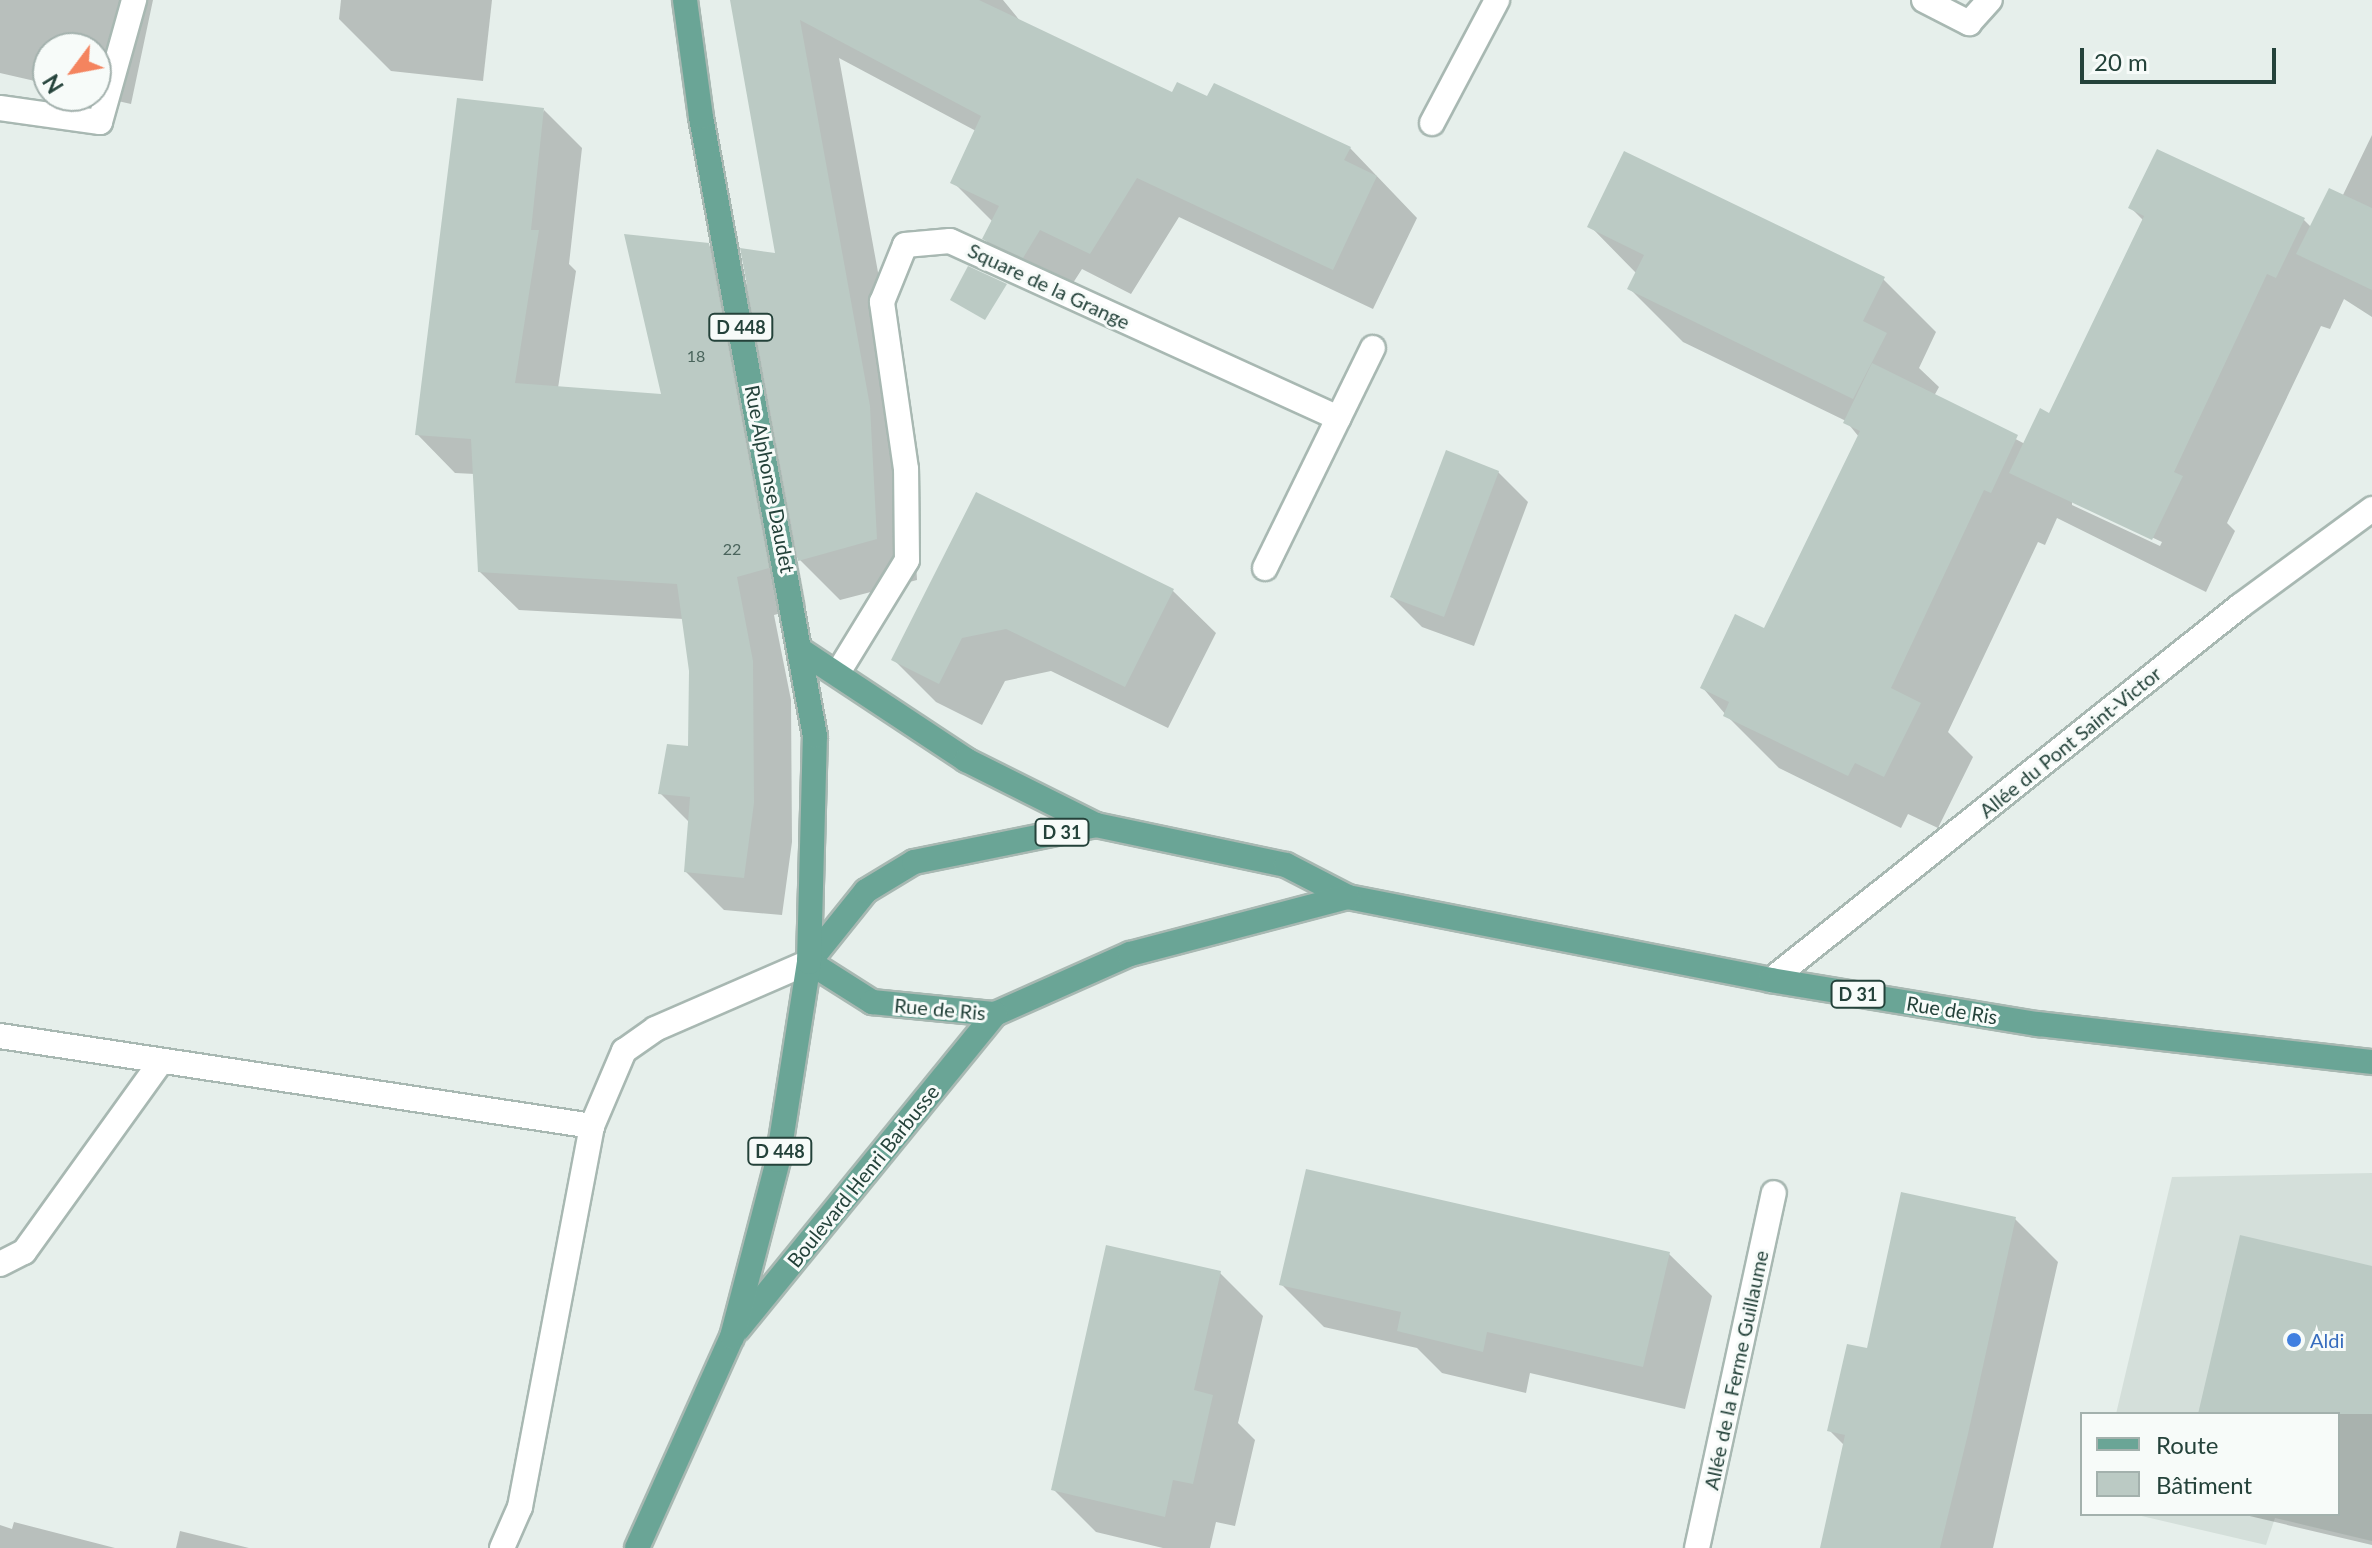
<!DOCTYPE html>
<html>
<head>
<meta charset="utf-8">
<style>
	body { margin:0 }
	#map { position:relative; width:2372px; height:1548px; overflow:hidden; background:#e6efeb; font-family:Lato,sans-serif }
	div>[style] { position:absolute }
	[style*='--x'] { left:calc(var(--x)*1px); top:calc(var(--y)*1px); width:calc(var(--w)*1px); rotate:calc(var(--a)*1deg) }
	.built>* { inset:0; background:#d4dfda }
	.shadow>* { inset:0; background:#0003 }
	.building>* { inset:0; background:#bbcac4 }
	.roads { filter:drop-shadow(2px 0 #a8b8b2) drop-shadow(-2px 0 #a8b8b2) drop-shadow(0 2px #a8b8b2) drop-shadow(0 -2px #a8b8b2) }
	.minor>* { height:24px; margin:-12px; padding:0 12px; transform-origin:12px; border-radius:12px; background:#fff }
	.major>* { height:24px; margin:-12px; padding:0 12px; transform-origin:12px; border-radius:12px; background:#6aa596 }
	.dots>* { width:22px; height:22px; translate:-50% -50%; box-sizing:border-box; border:4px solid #f7fbf9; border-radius:50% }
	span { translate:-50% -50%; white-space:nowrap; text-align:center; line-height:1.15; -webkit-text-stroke:6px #f7fbf9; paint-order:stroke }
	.number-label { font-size:16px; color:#4a645c }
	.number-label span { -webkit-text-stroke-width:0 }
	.shield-label span { padding:2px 6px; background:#f7fbf9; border:2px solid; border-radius:6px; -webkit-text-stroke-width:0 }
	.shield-label { font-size:18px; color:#24423a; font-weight:700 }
	.street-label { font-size:20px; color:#24423a }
	.shop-label { font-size:20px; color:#366cbe }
	.left { translate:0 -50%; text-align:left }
	.legend { position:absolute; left:2080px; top:1412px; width:260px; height:104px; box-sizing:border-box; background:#f7fbf9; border:2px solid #a3b1ad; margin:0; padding:10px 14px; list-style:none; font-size:24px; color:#24423a }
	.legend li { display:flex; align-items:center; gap:16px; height:40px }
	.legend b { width:40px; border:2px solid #a3b1ad }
	.north { position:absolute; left:32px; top:32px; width:80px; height:80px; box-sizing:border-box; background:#f7fbf9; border:2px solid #a3b1ad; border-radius:50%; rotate:238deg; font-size:22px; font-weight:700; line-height:32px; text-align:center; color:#24423a }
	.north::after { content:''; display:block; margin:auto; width:28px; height:36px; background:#f4845f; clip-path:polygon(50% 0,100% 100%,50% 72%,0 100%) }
	.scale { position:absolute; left:2080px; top:48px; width:196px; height:36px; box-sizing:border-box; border:4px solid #24423a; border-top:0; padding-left:10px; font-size:24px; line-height:28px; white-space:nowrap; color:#24423a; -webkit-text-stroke:6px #f7fbf9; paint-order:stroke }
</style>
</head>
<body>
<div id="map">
	<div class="built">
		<i style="clip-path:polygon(2372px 1173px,2372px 1541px,2275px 1518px,2266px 1545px,2133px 1514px,2338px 1514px,2338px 1414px,2116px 1414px,2172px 1177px)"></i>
	</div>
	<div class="shadow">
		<i style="clip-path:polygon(0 0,153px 0,131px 104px,96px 96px,96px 48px,48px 48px,48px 84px,0 73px)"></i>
		<i style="clip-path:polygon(341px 0,492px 0,483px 81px,391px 71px,339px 19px)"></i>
		<i style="clip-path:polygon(732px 0,1003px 0,1021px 22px,1173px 94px,1208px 98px,1350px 148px,1417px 218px,1373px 309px,1179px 217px,1131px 294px,1082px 269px,1064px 297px,1025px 279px,984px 239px,993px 222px,953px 182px,976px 131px,839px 58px,910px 448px,917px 580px,840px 600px,797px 557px,806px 606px,774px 615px,791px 700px,792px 842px,782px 915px,724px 910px,686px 872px,690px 823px,660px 793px,690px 748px,691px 671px,684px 619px,519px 610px,480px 572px,475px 474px,455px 473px,417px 434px,544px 110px,582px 148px,569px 264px,576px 271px,558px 388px,663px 396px,708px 245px,749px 286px,778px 255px)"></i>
		<i style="clip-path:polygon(evenodd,2372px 135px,2372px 317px,2344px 299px,2330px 329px,2321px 326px,2227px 523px,2235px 531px,2206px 592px,2057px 518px,2045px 545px,2038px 542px,1948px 732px,1973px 757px,1938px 828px,1908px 814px,1901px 828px,1779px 768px,1726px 715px,1702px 687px,1765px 631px,1859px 437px,1846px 421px,1683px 342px,1630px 289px,1637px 274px,1590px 226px,1883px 279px,1936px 332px,1919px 368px,1939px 387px,1934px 396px,2025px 444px,2050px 415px,2144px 221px,2131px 208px,2304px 220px,2312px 228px,2342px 197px,2372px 135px,2072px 500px,2162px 542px,2160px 546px,2072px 505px,2072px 500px)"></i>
		<i style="clip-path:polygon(1498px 472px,1528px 502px,1474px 646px,1422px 627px,1392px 597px)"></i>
		<i style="clip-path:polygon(976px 494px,1173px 591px,1216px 633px,1168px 728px,1051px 671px,1005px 681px,982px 725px,936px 702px,893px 659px)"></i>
		<i style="clip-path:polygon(2015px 1219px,2058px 1262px,1993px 1548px,1822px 1548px,1845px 1446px,1830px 1431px,1868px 1350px)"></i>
		<i style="clip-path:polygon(1669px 1254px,1712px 1296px,1685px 1409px,1530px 1373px,1526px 1393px,1442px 1373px,1417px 1348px,1324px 1327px,1281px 1284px)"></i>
		<i style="clip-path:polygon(2372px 1268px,2372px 1545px,2241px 1514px,2338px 1514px,2338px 1414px,2201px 1414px)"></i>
		<i style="clip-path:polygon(1220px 1273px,1263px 1316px,1238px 1423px,1255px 1440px,1235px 1526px,1216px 1522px,1210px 1548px,1163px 1548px,1096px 1532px,1053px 1489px)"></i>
		<i style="clip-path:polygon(14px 1522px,115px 1548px,0 1548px,0 1525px,12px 1529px)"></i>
		<i style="clip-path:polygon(180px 1531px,249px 1548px,176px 1548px)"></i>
	</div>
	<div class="building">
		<i style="clip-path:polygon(730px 0,979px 0,1172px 92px,1177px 82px,1207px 96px,1214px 83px,1351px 147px,1344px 160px,1377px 176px,1333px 270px,1137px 178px,1090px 254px,1040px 230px,1023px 258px,982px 239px,999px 206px,950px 183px,981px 116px,800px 20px,870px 406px,877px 539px,798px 561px,740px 248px,775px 253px)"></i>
		<i style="clip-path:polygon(457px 98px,544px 108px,531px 230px,539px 230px,515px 383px,661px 394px,624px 234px,709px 243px,769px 568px,737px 577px,753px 661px,754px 803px,744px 878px,684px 872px,690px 797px,658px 794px,667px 744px,688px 746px,689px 671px,677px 584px,478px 572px,471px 439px,415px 435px)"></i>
		<i style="clip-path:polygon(2157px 149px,2305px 218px,2276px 278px,2267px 274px,2174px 472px,2183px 476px,2152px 540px,2009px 473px,2040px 408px,2049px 413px,2144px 216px,2128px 208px)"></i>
		<i style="clip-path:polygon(1624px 151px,1885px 277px,1863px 321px,1887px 333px,1853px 399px,1627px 289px,1644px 255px,1587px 227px)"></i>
		<i style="clip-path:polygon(2329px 188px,2372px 208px,2372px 290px,2296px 254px)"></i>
		<i style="clip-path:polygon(968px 266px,1007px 284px,985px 320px,950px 300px)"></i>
		<i style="clip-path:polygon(1872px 363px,2018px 435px,1991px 493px,1984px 490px,1891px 688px,1921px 703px,1884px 777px,1855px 763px,1848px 776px,1723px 716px,1729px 702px,1700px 688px,1735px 614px,1764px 628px,1860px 431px,1843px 423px)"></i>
		<i style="clip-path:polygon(1446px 450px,1499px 471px,1444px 617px,1390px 597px)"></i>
		<i style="clip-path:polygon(976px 492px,1174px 589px,1125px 687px,1006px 629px,962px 638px,939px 684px,891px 660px)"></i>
		<i style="clip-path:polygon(1306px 1169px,1670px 1252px,1643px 1367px,1487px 1332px,1483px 1352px,1397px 1331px,1401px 1312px,1279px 1285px)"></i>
		<i style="clip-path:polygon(1901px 1192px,2016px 1217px,1968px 1434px,1940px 1548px,1820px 1548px,1845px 1435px,1827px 1431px,1847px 1344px,1867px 1348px)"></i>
		<i style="clip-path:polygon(2240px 1235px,2372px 1266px,2372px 1414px,2198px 1414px)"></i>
		<i style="clip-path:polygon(1106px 1245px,1221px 1271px,1194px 1390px,1213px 1395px,1193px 1484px,1173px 1480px,1165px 1517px,1051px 1490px)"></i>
	</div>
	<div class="roads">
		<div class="minor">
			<i style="--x:1924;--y:0;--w:51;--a:27.1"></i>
			<i style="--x:1969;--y:23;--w:31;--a:-48"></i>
			<i style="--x:0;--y:108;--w:101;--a:8"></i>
			<i style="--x:100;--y:122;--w:127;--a:-74.4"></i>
			<i style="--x:1432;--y:123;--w:139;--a:-62.1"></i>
			<i style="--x:1265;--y:568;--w:245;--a:-63.9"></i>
			<i style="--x:839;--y:671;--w:130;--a:-58.5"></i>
			<i style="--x:907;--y:560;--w:91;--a:-90.6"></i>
			<i style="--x:906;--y:469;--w:169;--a:-98.2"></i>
			<i style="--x:882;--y:302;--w:61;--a:-68"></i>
			<i style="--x:905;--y:245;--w:45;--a:-5.1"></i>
			<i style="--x:950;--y:241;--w:427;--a:24.5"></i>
			<i style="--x:1771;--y:980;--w:600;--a:-38.57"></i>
			<i style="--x:2240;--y:606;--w:164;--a:-36.3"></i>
			<i style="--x:0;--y:1036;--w:599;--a:8.64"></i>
			<i style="--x:0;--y:1264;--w:27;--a:-27"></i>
			<i style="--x:24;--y:1252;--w:235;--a:-54.3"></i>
			<i style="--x:502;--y:1548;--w:45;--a:-66.3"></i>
			<i style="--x:520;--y:1507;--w:388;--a:-79.3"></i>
			<i style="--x:592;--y:1126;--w:82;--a:-66.9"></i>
			<i style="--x:624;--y:1051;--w:38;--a:-35"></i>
			<i style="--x:655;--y:1029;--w:168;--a:-23.5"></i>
			<i style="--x:1697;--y:1548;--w:363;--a:-77.8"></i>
		</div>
		<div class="major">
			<i style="--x:803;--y:652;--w:196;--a:33.5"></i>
			<i style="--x:966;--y:760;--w:145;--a:26.6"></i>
			<i style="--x:809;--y:962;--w:91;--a:-51.2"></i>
			<i style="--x:866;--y:891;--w:56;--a:-31.1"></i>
			<i style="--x:914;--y:862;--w:186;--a:-11.5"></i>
			<i style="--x:1096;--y:825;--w:194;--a:11.9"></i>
			<i style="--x:1286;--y:865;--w:70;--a:27.3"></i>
			<i style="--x:1348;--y:897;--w:431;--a:11.1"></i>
			<i style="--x:1771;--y:980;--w:271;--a:9.4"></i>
			<i style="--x:2038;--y:1024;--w:336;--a:6.5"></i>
			<i style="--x:809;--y:962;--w:75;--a:32.4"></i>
			<i style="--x:872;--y:1002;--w:124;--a:5.6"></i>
			<i style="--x:995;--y:1014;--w:148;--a:-24"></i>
			<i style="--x:1130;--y:954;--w:225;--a:-14.7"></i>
			<i style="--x:738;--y:1329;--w:407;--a:-50.8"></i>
			<i style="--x:637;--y:1548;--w:231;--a:-65.8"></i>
			<i style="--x:732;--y:1337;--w:183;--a:-75.4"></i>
			<i style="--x:778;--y:1160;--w:200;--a:-81.1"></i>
			<i style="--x:809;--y:962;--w:226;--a:-88.5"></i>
			<i style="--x:815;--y:736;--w:629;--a:-100.44"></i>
			<i style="--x:701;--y:117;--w:118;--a:-97.8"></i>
		</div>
	</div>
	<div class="dots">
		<i style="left:2294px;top:1340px;background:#3f7fe0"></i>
	</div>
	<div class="number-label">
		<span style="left:696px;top:356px">18</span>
		<span style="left:732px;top:549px">22</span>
	</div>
	<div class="shield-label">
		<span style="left:741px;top:327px">D 448</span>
		<span style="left:1062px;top:832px">D 31</span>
		<span style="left:1858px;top:994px">D 31</span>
		<span style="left:780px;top:1151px">D 448</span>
	</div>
	<div class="street-label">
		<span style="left:1049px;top:286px;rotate:25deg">Square de la Grange</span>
		<span style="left:770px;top:479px;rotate:79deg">Rue Alphonse Daudet</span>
		<span style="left:2070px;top:742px;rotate:-39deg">Allée du Pont Saint-Victor</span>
		<span style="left:940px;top:1009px;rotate:5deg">Rue de Ris</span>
		<span style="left:1952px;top:1010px;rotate:9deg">Rue de Ris</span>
		<span style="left:863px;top:1176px;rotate:-51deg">Boulevard Henri Barbusse</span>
		<span style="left:1736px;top:1370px;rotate:-78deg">Allée de la Ferme Guillaume</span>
	</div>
	<div class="shop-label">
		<span class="left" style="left:2310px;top:1340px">Aldi</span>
	</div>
	<ul class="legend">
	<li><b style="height:10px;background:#6aa596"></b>Route</li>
	<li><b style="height:22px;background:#bbcac4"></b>Bâtiment</li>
	</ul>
	<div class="north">N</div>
	<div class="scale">20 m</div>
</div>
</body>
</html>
